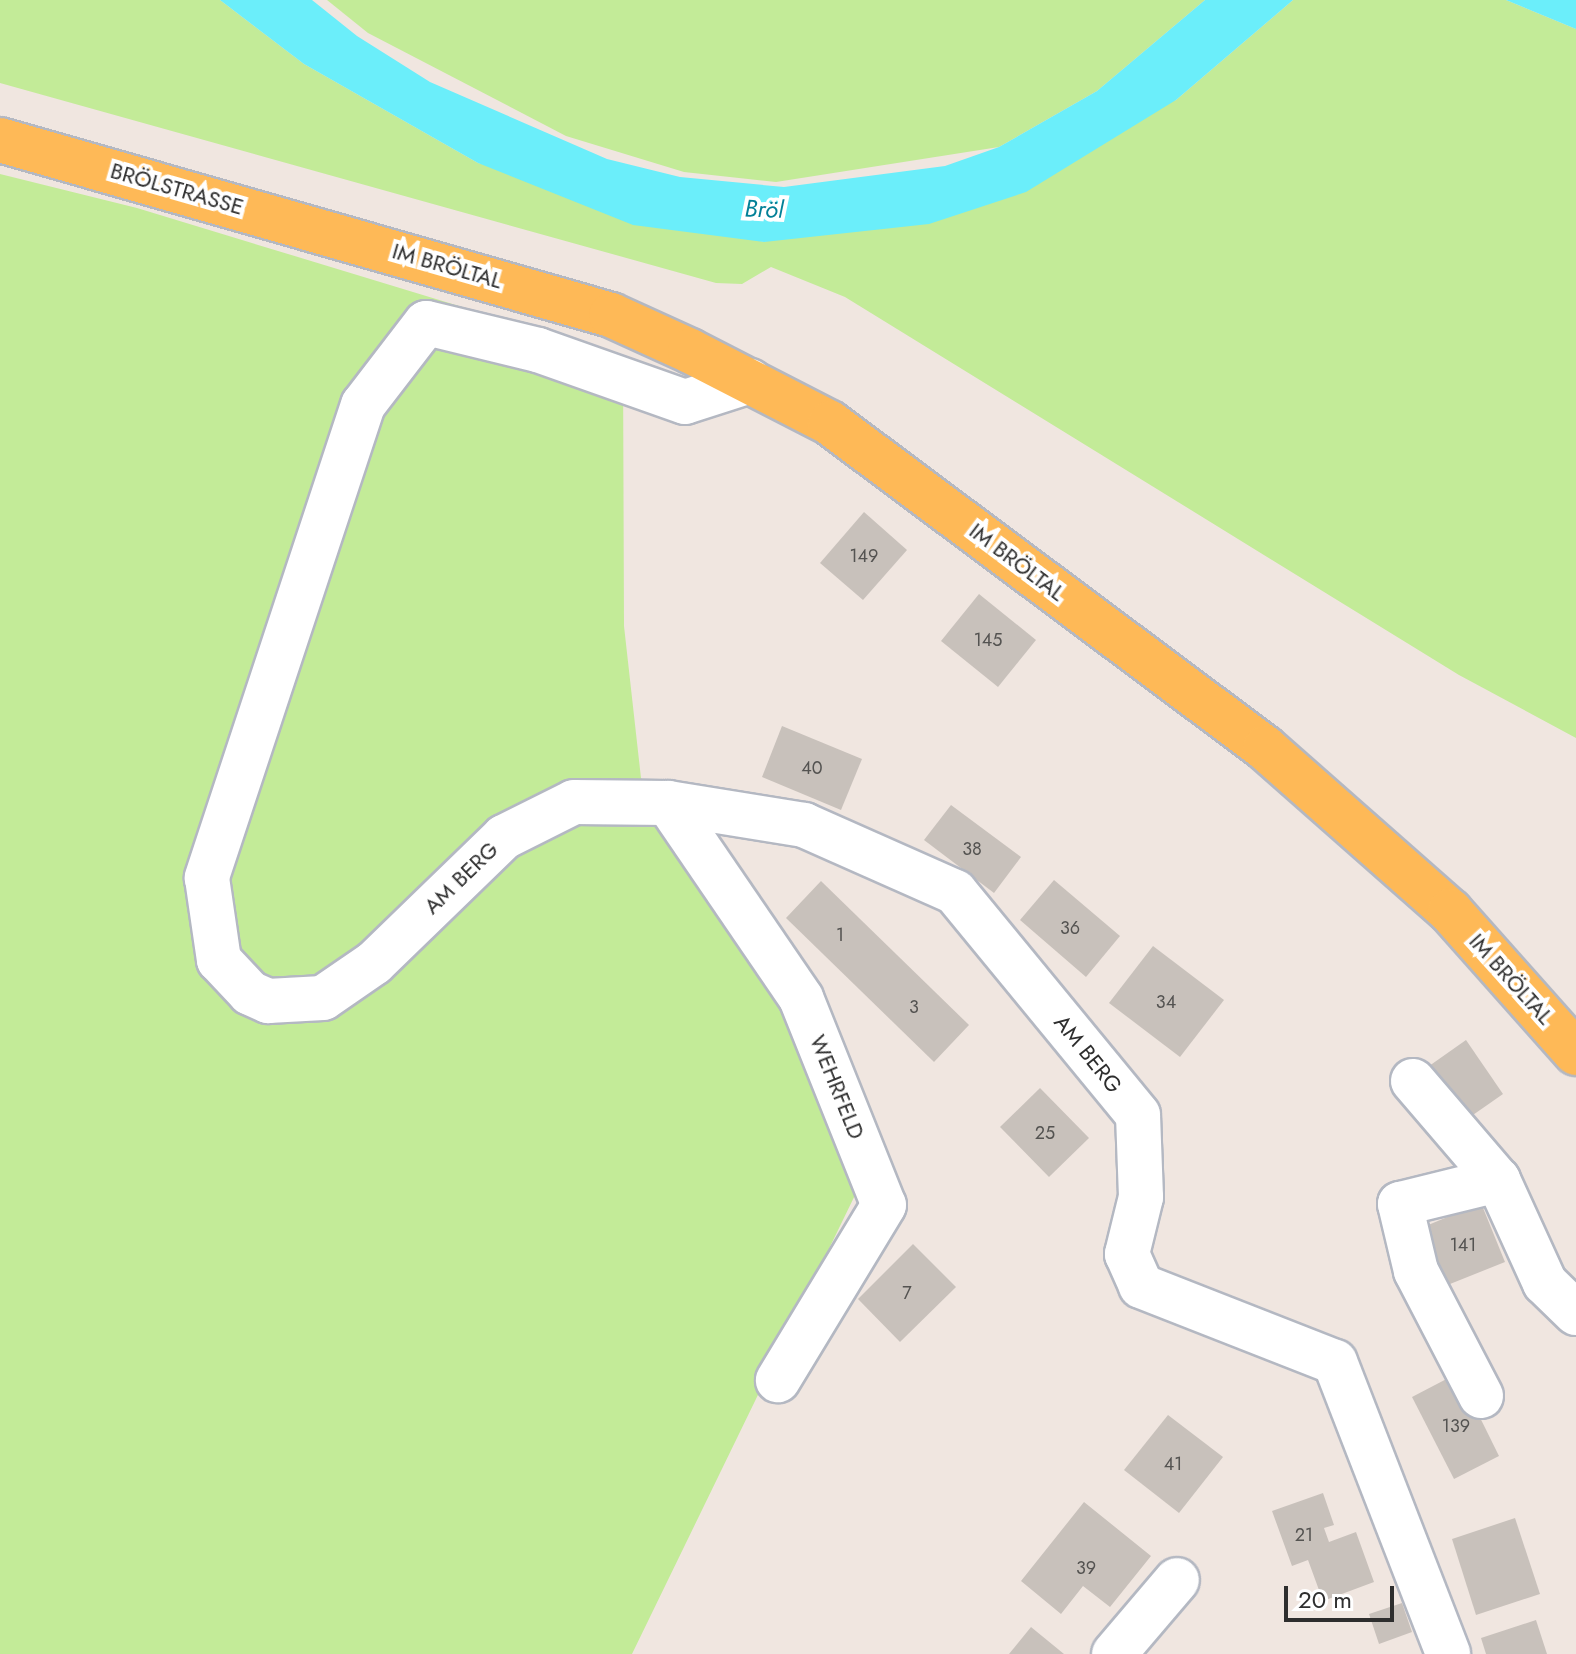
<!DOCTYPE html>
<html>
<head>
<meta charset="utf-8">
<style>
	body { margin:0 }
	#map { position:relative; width:1576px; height:1654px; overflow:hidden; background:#f0e6e0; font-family:Jost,sans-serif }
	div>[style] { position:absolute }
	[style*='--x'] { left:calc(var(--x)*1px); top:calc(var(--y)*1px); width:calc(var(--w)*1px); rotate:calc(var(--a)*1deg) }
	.green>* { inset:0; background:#c3eb98 }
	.water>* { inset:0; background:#6beefa }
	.building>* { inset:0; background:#c8c1bb }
	.roads { filter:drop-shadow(2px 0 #b4b8c2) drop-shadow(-2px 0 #b4b8c2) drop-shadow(0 2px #b4b8c2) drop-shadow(0 -2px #b4b8c2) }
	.minor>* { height:44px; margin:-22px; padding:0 22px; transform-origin:22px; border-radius:22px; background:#fff }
	.major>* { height:44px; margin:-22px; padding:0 22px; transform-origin:22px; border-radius:22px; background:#feb957 }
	span { translate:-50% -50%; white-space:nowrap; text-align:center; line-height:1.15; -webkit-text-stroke:8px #fff; paint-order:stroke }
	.number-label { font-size:18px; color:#545351 }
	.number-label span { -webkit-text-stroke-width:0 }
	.street-label { font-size:22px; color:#2e2e2e }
	.water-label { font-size:24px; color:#038097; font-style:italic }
	.scale { position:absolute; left:1284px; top:1586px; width:110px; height:36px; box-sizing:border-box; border:4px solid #2e2e2e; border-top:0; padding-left:10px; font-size:24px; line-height:28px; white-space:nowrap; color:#2e2e2e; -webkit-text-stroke:6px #fff; paint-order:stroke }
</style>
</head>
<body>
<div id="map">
	<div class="green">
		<i style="clip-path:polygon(0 0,220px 0,304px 64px,478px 163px,764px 242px,1176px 100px,1293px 0,1506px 0,1576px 29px,1576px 738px,1459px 675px,845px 297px,771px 267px,742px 284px,716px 283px,0 83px)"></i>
		<i style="clip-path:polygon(327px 0,1205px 0,1097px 91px,999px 147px,776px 182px,684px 172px,566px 136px,368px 33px)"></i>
		<i style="clip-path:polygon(0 174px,137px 208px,623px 356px,624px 626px,641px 778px,784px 1002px,858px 1189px,632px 1654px,0 1654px)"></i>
	</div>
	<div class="water">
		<i style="clip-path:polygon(220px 0,312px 0,357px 36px,430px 82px,607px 159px,680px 177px,784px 187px,945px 166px,999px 147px,1097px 91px,1205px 0,1293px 0,1176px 100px,1026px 192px,929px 224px,764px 242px,633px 225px,478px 163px,304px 64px)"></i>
		<i style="clip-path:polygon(1506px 0,1576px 0,1576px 29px)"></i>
	</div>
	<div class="building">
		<i style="clip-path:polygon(864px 512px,907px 550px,863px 600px,820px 563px)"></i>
		<i style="clip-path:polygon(979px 594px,1036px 640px,998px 687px,941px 641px)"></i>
		<i style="clip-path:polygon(782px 726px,862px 759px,841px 810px,762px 777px)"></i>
		<i style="clip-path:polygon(951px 805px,1021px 857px,994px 893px,924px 840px)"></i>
		<i style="clip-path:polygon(1054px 880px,1120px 936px,1086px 977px,1020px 920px)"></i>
		<i style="clip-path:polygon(821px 881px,969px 1025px,934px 1062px,786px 918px)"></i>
		<i style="clip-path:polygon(1153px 946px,1224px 1000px,1180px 1057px,1109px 1003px)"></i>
		<i style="clip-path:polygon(1466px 1040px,1503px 1094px,1460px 1124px,1422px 1071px)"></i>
		<i style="clip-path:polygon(1040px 1088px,1089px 1138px,1049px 1177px,1000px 1127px)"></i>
		<i style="clip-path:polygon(1481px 1203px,1505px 1262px,1445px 1286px,1421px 1228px)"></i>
		<i style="clip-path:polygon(913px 1244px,956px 1287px,900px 1342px,858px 1299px)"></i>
		<i style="clip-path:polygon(1458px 1373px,1499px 1456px,1454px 1479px,1412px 1397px)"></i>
		<i style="clip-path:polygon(1168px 1415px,1223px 1457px,1179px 1513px,1124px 1470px)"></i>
		<i style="clip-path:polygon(1323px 1493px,1334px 1525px,1324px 1528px,1329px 1542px,1356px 1532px,1374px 1582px,1323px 1601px,1308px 1560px,1292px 1566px,1272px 1511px)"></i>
		<i style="clip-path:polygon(1084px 1502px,1151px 1556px,1110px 1607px,1083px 1586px,1061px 1614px,1021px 1581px)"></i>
		<i style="clip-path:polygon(1515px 1518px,1540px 1594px,1476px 1615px,1452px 1539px)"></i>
		<i style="clip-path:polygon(1402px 1603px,1412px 1632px,1379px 1644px,1369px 1614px)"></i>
		<i style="clip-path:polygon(1536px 1620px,1547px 1654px,1486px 1654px,1481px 1638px)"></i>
		<i style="clip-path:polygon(1031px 1627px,1064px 1654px,1009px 1654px)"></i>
	</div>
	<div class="roads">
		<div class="minor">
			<i style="--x:750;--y:381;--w:68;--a:162.1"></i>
			<i style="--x:685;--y:402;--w:156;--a:-160.5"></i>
			<i style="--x:538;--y:350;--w:115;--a:-166.4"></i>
			<i style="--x:426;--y:323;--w:103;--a:127.5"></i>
			<i style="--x:363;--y:405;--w:498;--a:108.3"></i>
			<i style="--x:207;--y:878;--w:83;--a:81.7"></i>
			<i style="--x:219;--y:960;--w:45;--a:46.8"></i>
			<i style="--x:250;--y:993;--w:20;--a:24"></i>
			<i style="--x:268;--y:1001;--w:55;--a:-3.1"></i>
			<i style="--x:323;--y:998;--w:62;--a:-34.5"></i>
			<i style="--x:374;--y:963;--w:181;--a:-44.1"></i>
			<i style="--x:504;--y:837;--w:78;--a:-26.6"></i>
			<i style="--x:574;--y:802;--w:94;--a:0.6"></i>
			<i style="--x:668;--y:803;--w:138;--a:9.2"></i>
			<i style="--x:804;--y:825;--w:165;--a:23.9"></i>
			<i style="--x:955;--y:892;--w:288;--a:50.6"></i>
			<i style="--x:1138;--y:1115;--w:82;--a:87.9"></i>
			<i style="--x:1141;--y:1197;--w:59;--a:103.8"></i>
			<i style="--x:1127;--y:1254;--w:35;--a:66"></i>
			<i style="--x:1141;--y:1286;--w:208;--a:21.4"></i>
			<i style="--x:1335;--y:1362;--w:313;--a:68.8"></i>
			<i style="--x:668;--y:803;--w:236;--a:55.7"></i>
			<i style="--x:801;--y:998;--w:223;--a:68.2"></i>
			<i style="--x:884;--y:1205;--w:205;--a:121.2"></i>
			<i style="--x:1413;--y:1081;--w:130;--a:49.4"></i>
			<i style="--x:1498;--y:1180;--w:113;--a:65.5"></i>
			<i style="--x:1545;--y:1283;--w:43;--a:44.1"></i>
			<i style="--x:1481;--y:1396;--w:141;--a:-117.5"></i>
			<i style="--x:1416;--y:1271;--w:69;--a:-103.4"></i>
			<i style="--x:1400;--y:1204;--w:101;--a:-13.8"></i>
			<i style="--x:1114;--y:1654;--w:97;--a:-49.6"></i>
		</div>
		<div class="major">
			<i style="--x:0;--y:140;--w:636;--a:15.98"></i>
			<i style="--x:611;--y:315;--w:87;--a:24.5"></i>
			<i style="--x:690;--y:351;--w:157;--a:27.2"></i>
			<i style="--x:830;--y:423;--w:543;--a:36.76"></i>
			<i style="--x:1265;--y:748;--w:247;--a:41.4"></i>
			<i style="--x:1450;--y:911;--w:190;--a:48.4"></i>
		</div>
	</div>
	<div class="number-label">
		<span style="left:864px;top:556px">149</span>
		<span style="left:988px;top:640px">145</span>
		<span style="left:812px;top:768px">40</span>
		<span style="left:972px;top:849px">38</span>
		<span style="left:1070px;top:928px">36</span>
		<span style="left:840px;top:935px">1</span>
		<span style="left:1166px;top:1002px">34</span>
		<span style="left:914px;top:1007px">3</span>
		<span style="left:1045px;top:1133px">25</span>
		<span style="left:1463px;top:1245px">141</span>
		<span style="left:907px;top:1293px">7</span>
		<span style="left:1456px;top:1426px">139</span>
		<span style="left:1173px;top:1464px">41</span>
		<span style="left:1304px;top:1535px">21</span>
		<span style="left:1086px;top:1568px">39</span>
	</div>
	<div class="street-label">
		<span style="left:177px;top:189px;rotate:16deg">BRÖLSTRASSE</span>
		<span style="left:447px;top:266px;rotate:16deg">IM BRÖLTAL</span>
		<span style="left:1017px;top:562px;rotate:37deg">IM BRÖLTAL</span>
		<span style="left:461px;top:878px;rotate:-44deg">AM BERG</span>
		<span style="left:1511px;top:979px;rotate:48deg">IM BRÖLTAL</span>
		<span style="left:1088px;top:1054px;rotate:51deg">AM BERG</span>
		<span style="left:837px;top:1087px;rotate:68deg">WEHRFELD</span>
	</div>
	<div class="water-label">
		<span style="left:764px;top:209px;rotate:2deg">Bröl</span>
	</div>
	<div class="scale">20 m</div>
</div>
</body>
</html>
